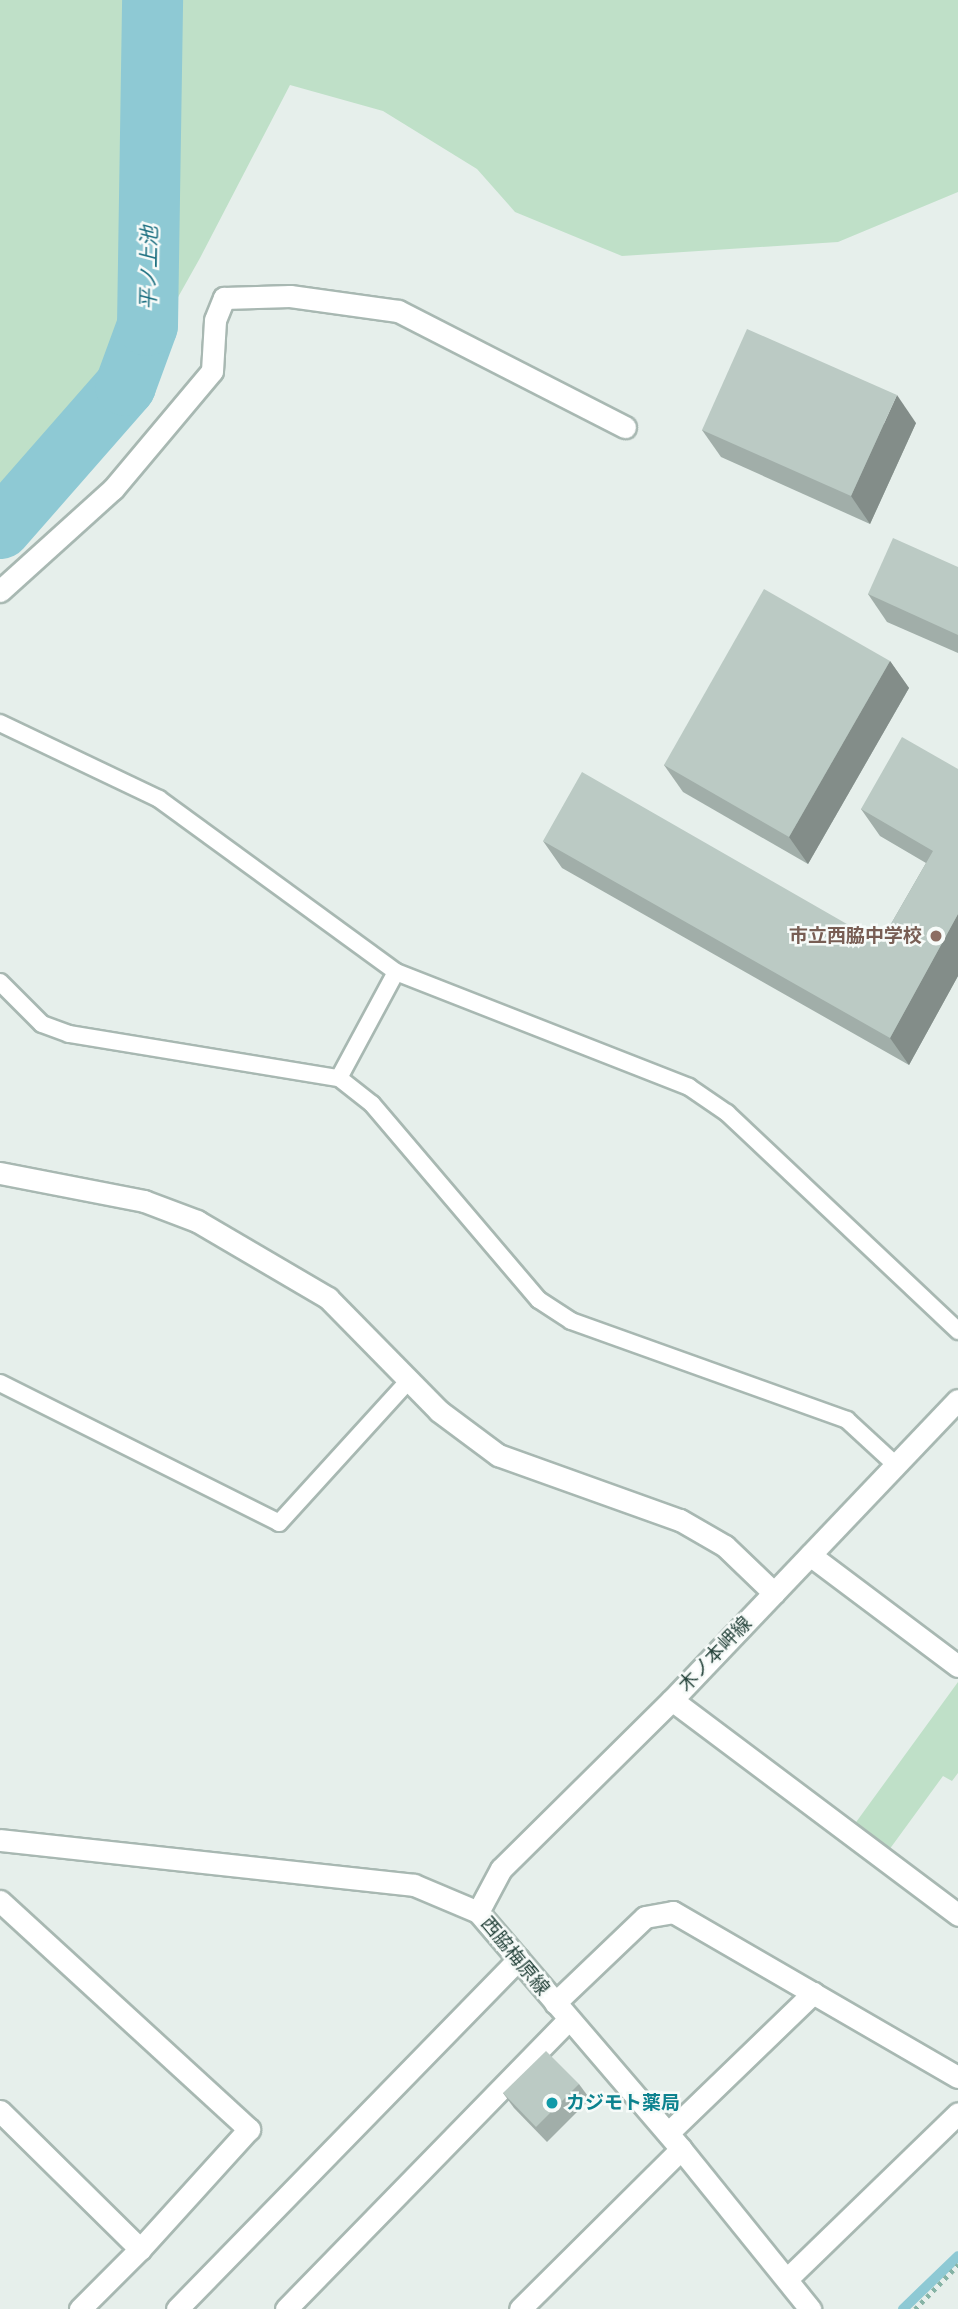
<!DOCTYPE html>
<html>
<head>
<meta charset="utf-8">
<style>
	body { margin:0 }
	#map { position:relative; width:958px; height:2309px; overflow:hidden; background:#e6efeb; font-family:"Open Sans","Noto Sans JP",sans-serif }
	div>[style] { position:absolute }
	[style*='--x'] { left:calc(var(--x)*1px); top:calc(var(--y)*1px); width:calc(var(--w)*1px); rotate:calc(var(--a)*1deg) }
	.green>* { inset:0; background:#bfe0c8 }
	.stream>* { height:10px; margin:-5px; padding:0 5px; transform-origin:5px; border-radius:5px; background:#8ec9d4 }
	.river>* { height:61px; margin:-30.5px; padding:0 30.5px; transform-origin:30.5px; border-radius:30.5px; background:#8ec9d4 }
	.path>* { height:4.5px; margin-top:-2.25px; transform-origin:0; background:repeating-linear-gradient(90deg,#86b3a5 0 3.5px,transparent 0 8.5px) }
	.roads { filter:drop-shadow(2px 0 #a8b8b2) drop-shadow(-2px 0 #a8b8b2) drop-shadow(0 2px #a8b8b2) drop-shadow(0 -2px #a8b8b2) }
	.service>* { height:16px; margin:-8px; padding:0 8px; transform-origin:8px; border-radius:8px; background:#fff }
	.minor>* { height:21px; margin:-10.5px; padding:0 10.5px; transform-origin:10.5px; border-radius:10.5px; background:#fff }
	.secondary>* { height:21px; margin:-10.5px; padding:0 10.5px; transform-origin:10.5px; border-radius:10.5px; background:#fff }
	.wall>* { inset:0; background:#a1aea9 }
	.shaded-wall>* { inset:0; background:#838d89 }
	.building>* { inset:0; background:#bbcac4 }
	.dots>* { width:19px; height:19px; translate:-50% -50%; box-sizing:border-box; border:4px solid #f7fbf9; border-radius:50% }
	span { translate:-50% -50%; white-space:nowrap; text-align:center; line-height:1.15; -webkit-text-stroke:5px #f7fbf9; paint-order:stroke }
	.education-label { font-size:19px; color:#785e54; font-weight:700 }
	.right { translate:-100% -50%; text-align:right }
	.street-label { font-size:19px; color:#24423a }
	.culture-label { font-size:19px; color:#0d838f; font-weight:700 }
	.left { translate:0 -50%; text-align:left }
	.water-label { font-size:21px; color:#1c6f80; font-style:italic }
</style>
</head>
<body>
<div id="map">
	<div class="green">
		<i style="clip-path:polygon(0 0,958px 0,958px 192px,838px 242px,622px 256px,515px 212px,477px 169px,383px 111px,290px 85px,200px 258px,80px 472px,0 531px)"></i>
		<i style="clip-path:polygon(958px 1682px,958px 1773px,952px 1781px,943px 1776px,889px 1850px,854px 1825px)"></i>
	</div>
	<div class="stream">
		<i style="--x:903;--y:2309;--w:76;--a:-43.9"></i>
	</div>
	<div class="river">
		<i style="--x:0;--y:528;--w:190;--a:-48.8"></i>
		<i style="--x:125;--y:385;--w:64;--a:-69.9"></i>
		<i style="--x:147;--y:325;--w:325;--a:-89.1"></i>
	</div>
	<div class="path">
		<i style="--x:915;--y:2309;--w:62;--a:-45.7"></i>
	</div>
	<div class="roads">
		<div class="service">
			<i style="--x:0;--y:723;--w:176;--a:25.5"></i>
			<i style="--x:159;--y:799;--w:293;--a:36.1"></i>
			<i style="--x:396;--y:972;--w:315;--a:21.4"></i>
			<i style="--x:689;--y:1087;--w:46;--a:34.4"></i>
			<i style="--x:727;--y:1113;--w:318;--a:43.3"></i>
			<i style="--x:396;--y:972;--w:120;--a:118.3"></i>
			<i style="--x:339;--y:1078;--w:42;--a:38.2"></i>
			<i style="--x:372;--y:1104;--w:257;--a:49.6"></i>
			<i style="--x:539;--y:1300;--w:38;--a:33"></i>
			<i style="--x:571;--y:1321;--w:293;--a:19.7"></i>
			<i style="--x:847;--y:1420;--w:67;--a:42.6"></i>
			<i style="--x:0;--y:982;--w:59;--a:45"></i>
			<i style="--x:42;--y:1024;--w:29;--a:20"></i>
			<i style="--x:69;--y:1034;--w:274;--a:9.3"></i>
			<i style="--x:0;--y:1383;--w:312;--a:26.6"></i>
			<i style="--x:279;--y:1523;--w:195;--a:-47.7"></i>
		</div>
		<div class="minor">
			<i style="--x:0;--y:591;--w:152;--a:-42.1"></i>
			<i style="--x:113;--y:489;--w:154;--a:-50"></i>
			<i style="--x:212;--y:371;--w:51;--a:-86.6"></i>
			<i style="--x:215;--y:320;--w:24;--a:-68"></i>
			<i style="--x:224;--y:298;--w:66;--a:-1.7"></i>
			<i style="--x:290;--y:296;--w:109;--a:7.9"></i>
			<i style="--x:398;--y:311;--w:255;--a:27.1"></i>
			<i style="--x:0;--y:1173;--w:147;--a:11"></i>
			<i style="--x:144;--y:1201;--w:57;--a:20.7"></i>
			<i style="--x:197;--y:1221;--w:152;--a:30.4"></i>
			<i style="--x:328;--y:1298;--w:158;--a:45.5"></i>
			<i style="--x:439;--y:1411;--w:74;--a:36.7"></i>
			<i style="--x:498;--y:1455;--w:193;--a:19.7"></i>
			<i style="--x:680;--y:1520;--w:52;--a:30"></i>
			<i style="--x:725;--y:1546;--w:68;--a:43.8"></i>
			<i style="--x:810;--y:1555;--w:185;--a:36.9"></i>
			<i style="--x:672;--y:1700;--w:358;--a:36.9"></i>
			<i style="--x:0;--y:1901;--w:338;--a:42.5"></i>
			<i style="--x:249;--y:2129;--w:162;--a:132.2"></i>
			<i style="--x:140;--y:2249;--w:85;--a:135"></i>
			<i style="--x:555;--y:2003;--w:124;--a:-43.7"></i>
			<i style="--x:645;--y:1917;--w:28;--a:-10"></i>
			<i style="--x:673;--y:1912;--w:329;--a:30.1"></i>
			<i style="--x:0;--y:2111;--w:197;--a:44.6"></i>
			<i style="--x:668;--y:2133;--w:202;--a:-44"></i>
			<i style="--x:787;--y:2279;--w:238;--a:-44.1"></i>
			<i style="--x:177;--y:2309;--w:489;--a:-45.7"></i>
			<i style="--x:286;--y:2309;--w:405;--a:-45.7"></i>
			<i style="--x:520;--y:2309;--w:227;--a:-44.8"></i>
		</div>
		<div class="secondary">
			<i style="--x:0;--y:1840;--w:416;--a:6.2"></i>
			<i style="--x:414;--y:1885;--w:69;--a:22.9"></i>
			<i style="--x:478;--y:1912;--w:312;--a:49.4"></i>
			<i style="--x:681;--y:2149;--w:206;--a:51.1"></i>
			<i style="--x:478;--y:1912;--w:49;--a:-61.9"></i>
			<i style="--x:501;--y:1869;--w:240;--a:-44.7"></i>
			<i style="--x:672;--y:1700;--w:414;--a:-46.4"></i>
		</div>
	</div>
	<div class="wall">
		<i style="clip-path:polygon(916px 423px,870px 524px,721px 457px,702px 430px)"></i>
		<i style="clip-path:polygon(958px 567px,958px 653px,887px 622px,868px 594px)"></i>
		<i style="clip-path:polygon(890px 661px,909px 688px,808px 864px,683px 792px,664px 765px)"></i>
		<i style="clip-path:polygon(958px 769px,958px 976px,909px 1065px,562px 868px,543px 841px,880px 943px,926px 863px,880px 836px,861px 809px)"></i>
		<i style="clip-path:polygon(579px 2084px,590px 2099px,547px 2142px,514px 2108px,503px 2093px)"></i>
	</div>
	<div class="shaded-wall">
		<i style="clip-path:polygon(897px 395px,916px 423px,870px 524px,851px 496px)"></i>
		<i style="clip-path:polygon(890px 661px,909px 688px,808px 864px,789px 837px)"></i>
		<i style="clip-path:polygon(958px 914px,958px 976px,909px 1065px,890px 1038px)"></i>
	</div>
	<div class="building">
		<i style="clip-path:polygon(747px 329px,897px 395px,851px 496px,702px 430px)"></i>
		<i style="clip-path:polygon(893px 538px,958px 567px,958px 635px,868px 594px)"></i>
		<i style="clip-path:polygon(764px 589px,890px 661px,789px 837px,664px 765px)"></i>
		<i style="clip-path:polygon(902px 737px,958px 769px,958px 914px,890px 1038px,543px 841px,582px 772px,880px 943px,933px 851px,861px 809px)"></i>
		<i style="clip-path:polygon(546px 2051px,579px 2084px,536px 2127px,503px 2093px)"></i>
	</div>
	<div class="dots">
		<i style="left:936px;top:936px;background:#8d6e63"></i>
		<i style="left:552px;top:2103px;background:#0f9aa8"></i>
	</div>
	<div class="education-label">
		<span class="right" style="left:922px;top:936px">市立西脇中学校</span>
	</div>
	<div class="street-label">
		<span style="left:715px;top:1654px;rotate:-46deg">木ノ本岬線</span>
		<span style="left:515px;top:1956px;rotate:50deg">西脇梅原線</span>
	</div>
	<div class="culture-label">
		<span class="left" style="left:566px;top:2103px">カジモト薬局</span>
	</div>
	<div class="water-label">
		<span style="left:148px;top:268px;rotate:-89deg">平ノ上池</span>
	</div>
</div>
</body>
</html>
